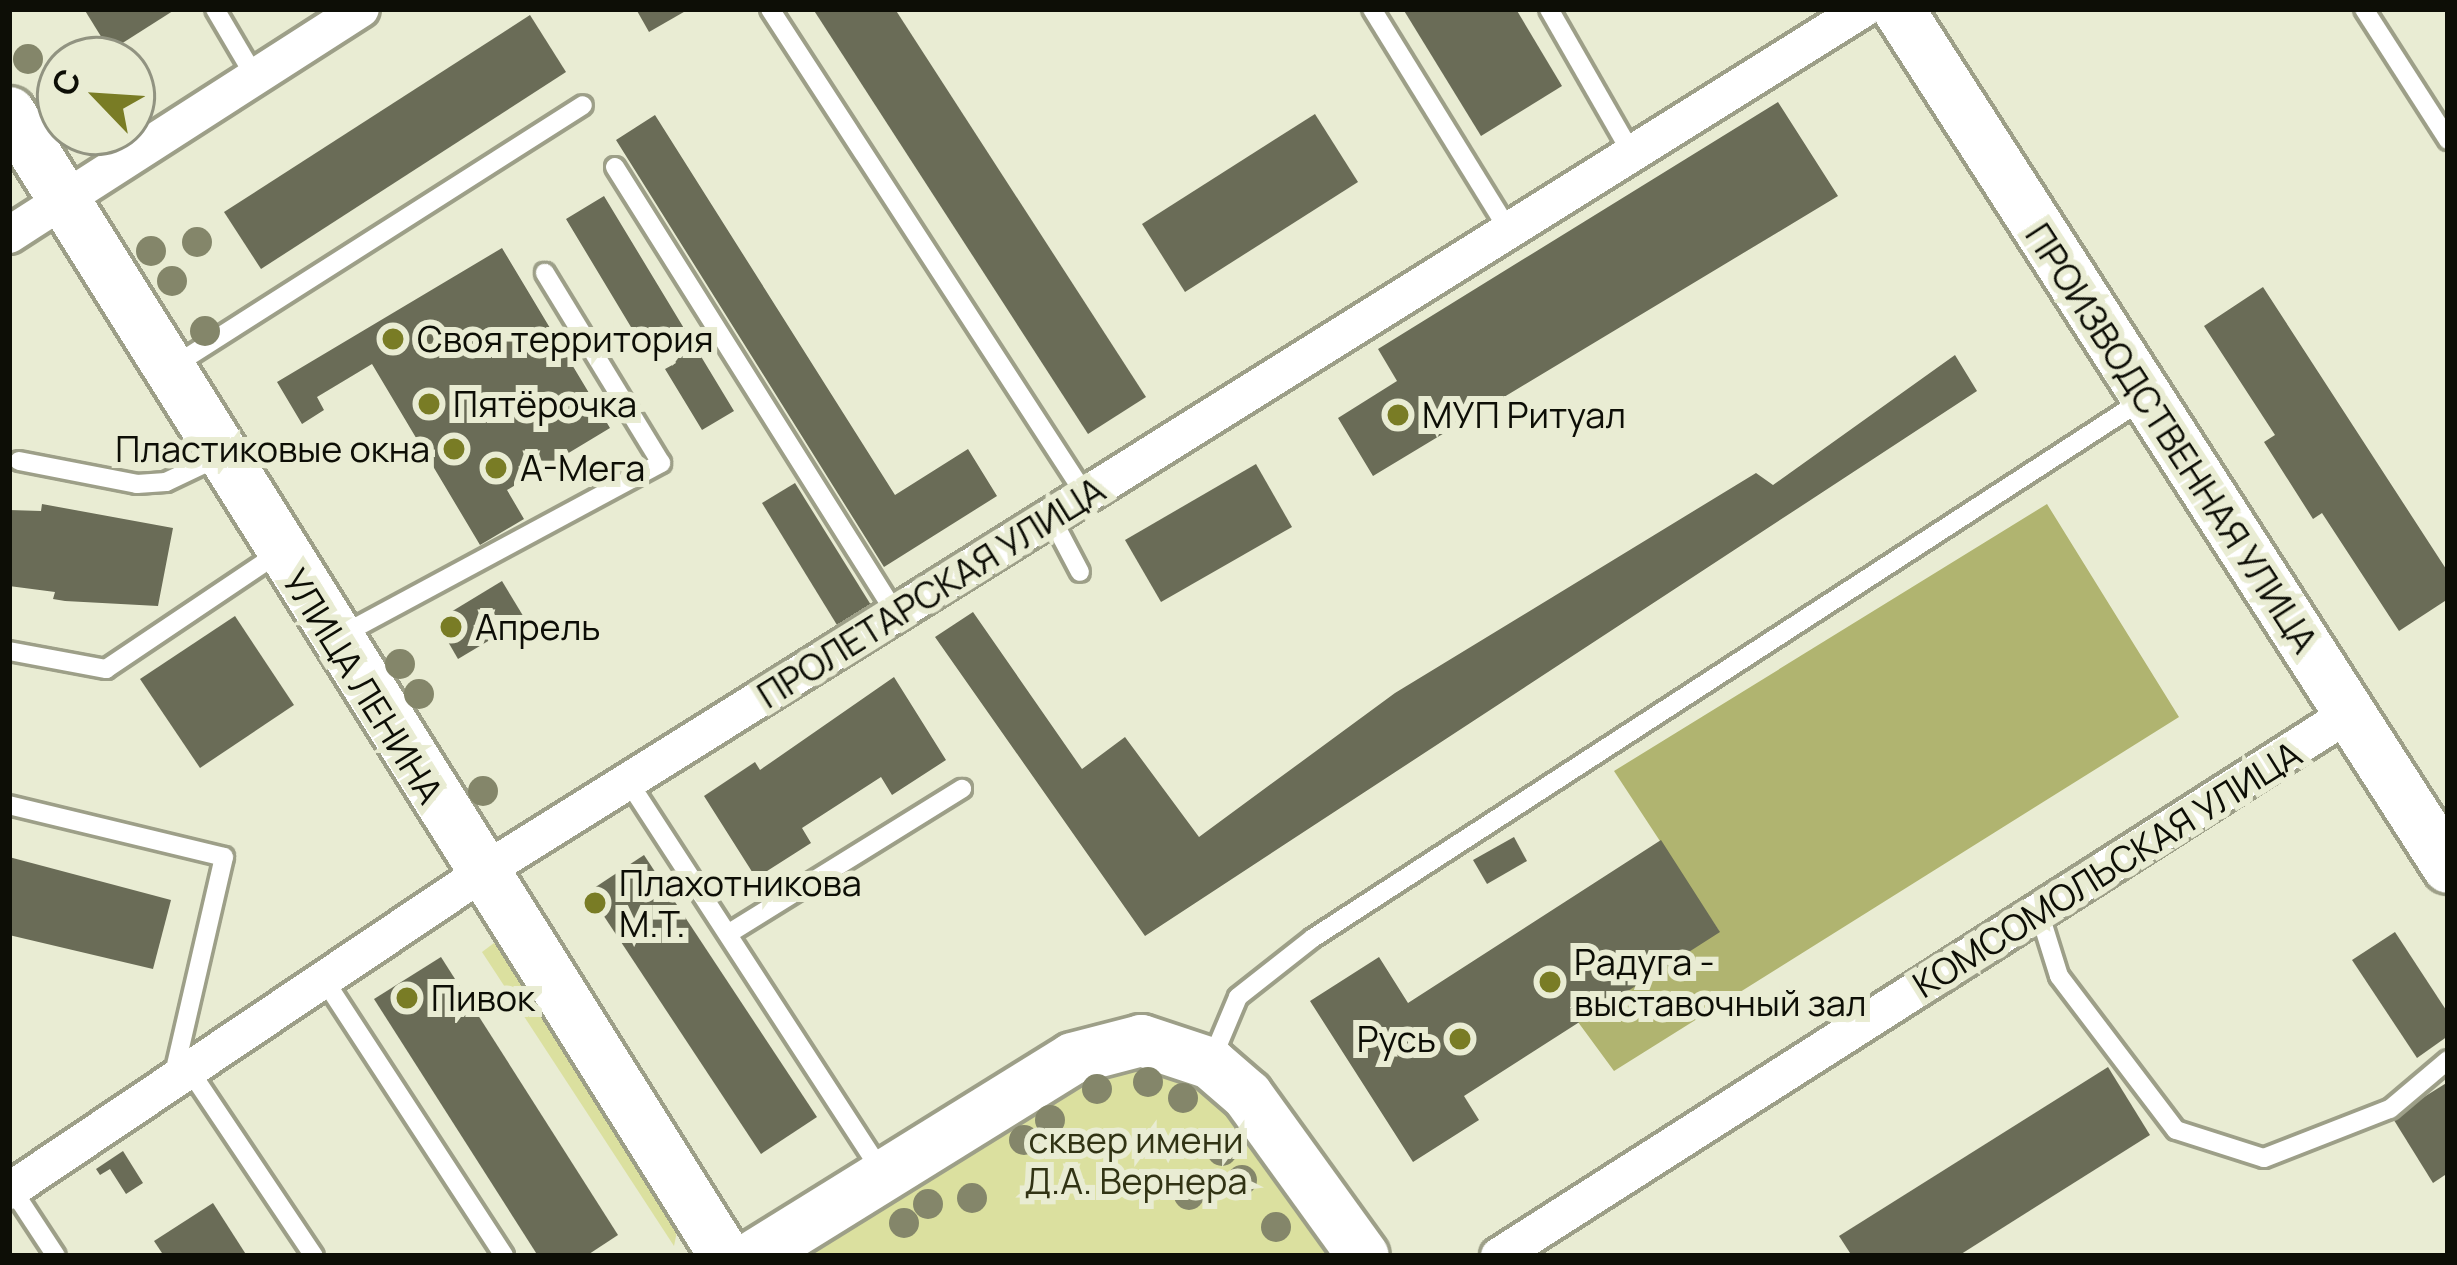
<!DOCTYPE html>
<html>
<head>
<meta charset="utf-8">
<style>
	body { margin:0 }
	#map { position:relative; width:2457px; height:1265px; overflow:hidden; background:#e9ecd3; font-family:Manrope,sans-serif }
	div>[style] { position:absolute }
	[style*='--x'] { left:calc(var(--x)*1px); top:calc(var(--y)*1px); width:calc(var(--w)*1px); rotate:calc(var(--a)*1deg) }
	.green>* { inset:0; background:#dbe09f }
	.forest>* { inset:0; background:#b0b470 }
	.building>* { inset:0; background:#6a6c57 }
	.roads { filter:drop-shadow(3px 0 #9d9f88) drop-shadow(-3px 0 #9d9f88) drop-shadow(0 3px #9d9f88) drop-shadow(0 -3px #9d9f88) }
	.lane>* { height:18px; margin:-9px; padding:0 9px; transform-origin:9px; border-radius:9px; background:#fff }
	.street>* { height:36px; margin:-18px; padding:0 18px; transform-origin:18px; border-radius:18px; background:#fff }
	.secondary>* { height:51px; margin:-25.5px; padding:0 25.5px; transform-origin:25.5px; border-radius:25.5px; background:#fff }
	.trees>* { width:30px; height:30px; margin:-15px; border-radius:50%; background:#84866a }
	.dots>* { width:33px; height:33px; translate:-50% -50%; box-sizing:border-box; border:6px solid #e9ecd3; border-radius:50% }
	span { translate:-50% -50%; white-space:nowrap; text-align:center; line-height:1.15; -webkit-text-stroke:12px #e9ecd3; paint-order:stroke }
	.poi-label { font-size:36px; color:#0d0e06 }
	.left { translate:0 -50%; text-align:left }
	.right { translate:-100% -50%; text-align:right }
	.street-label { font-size:36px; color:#0d0e06 }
	.park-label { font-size:36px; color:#313314 }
	.frame { position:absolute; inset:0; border:12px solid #0d0e06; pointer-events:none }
	.north { position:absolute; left:36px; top:36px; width:120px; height:120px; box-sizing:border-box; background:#e9ecd3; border:3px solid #919381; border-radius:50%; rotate:295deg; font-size:33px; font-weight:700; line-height:48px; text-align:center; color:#0d0e06 }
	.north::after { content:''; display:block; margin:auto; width:42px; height:54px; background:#797c25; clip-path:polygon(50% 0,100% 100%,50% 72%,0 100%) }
</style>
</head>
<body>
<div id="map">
	<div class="green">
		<i style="clip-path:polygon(494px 943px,506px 947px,680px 1217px,674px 1246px,482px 952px)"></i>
		<i style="clip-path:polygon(1143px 1062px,1198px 1076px,1238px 1105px,1339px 1256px,796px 1256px,1076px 1076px)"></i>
	</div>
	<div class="forest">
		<i style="clip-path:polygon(2047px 504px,2179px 717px,1614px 1071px,1578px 1022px,1719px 931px,1614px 771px)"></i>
	</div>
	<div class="building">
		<i style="clip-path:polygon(84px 9px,176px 9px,110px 51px)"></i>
		<i style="clip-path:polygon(636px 9px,689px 9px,649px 32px)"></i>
		<i style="clip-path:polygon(813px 9px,895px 9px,1146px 397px,1088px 434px)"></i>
		<i style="clip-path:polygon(1403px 9px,1516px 9px,1562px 86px,1481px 136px)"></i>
		<i style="clip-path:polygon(530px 15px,566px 72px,261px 269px,224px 212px)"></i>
		<i style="clip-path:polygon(1778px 102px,1838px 196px,1373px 476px,1338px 418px,1397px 381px,1378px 349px)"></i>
		<i style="clip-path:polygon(1315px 114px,1358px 182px,1185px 292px,1142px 224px)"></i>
		<i style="clip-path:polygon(655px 115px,895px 495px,968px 449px,997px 496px,884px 567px,616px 140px)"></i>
		<i style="clip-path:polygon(604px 196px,734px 411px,702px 430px,665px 369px,676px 363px,654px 327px,637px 337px,566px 219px)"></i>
		<i style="clip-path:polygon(502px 248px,610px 428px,507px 490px,524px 519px,480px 545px,372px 364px,317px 397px,324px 410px,302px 424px,277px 382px)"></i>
		<i style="clip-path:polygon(2263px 287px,2448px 572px,2448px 599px,2399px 631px,2322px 513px,2313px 519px,2264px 442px,2275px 435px,2204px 326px)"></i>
		<i style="clip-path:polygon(1955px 355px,1977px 391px,1145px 936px,935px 637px,973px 612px,1082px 769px,1125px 737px,1199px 837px,1395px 693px,1756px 473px,1773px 485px)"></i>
		<i style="clip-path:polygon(1256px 464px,1292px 527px,1161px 602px,1125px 540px)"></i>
		<i style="clip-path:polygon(795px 483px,871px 605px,837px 625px,762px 503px)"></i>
		<i style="clip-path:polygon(42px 504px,173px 528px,158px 606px,65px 601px,53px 599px,55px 592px,9px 586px,9px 510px,41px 511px)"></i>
		<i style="clip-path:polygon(502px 581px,525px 619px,458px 659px,436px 621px)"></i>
		<i style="clip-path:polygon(235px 616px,294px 705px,200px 768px,140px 679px)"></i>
		<i style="clip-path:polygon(894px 677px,946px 760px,892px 795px,881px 777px,802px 828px,811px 843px,756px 878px,704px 796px,755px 762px,760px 770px)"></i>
		<i style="clip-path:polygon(1514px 837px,1527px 861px,1487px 884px,1473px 860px)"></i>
		<i style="clip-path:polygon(1661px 840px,1720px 932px,1464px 1096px,1479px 1120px,1413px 1162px,1310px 1001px,1379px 957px,1408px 1003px)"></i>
		<i style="clip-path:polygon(644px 855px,817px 1117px,761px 1154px,588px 892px)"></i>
		<i style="clip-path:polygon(9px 857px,171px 900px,153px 969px,9px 935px)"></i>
		<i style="clip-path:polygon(2395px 932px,2448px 1013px,2448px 1036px,2417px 1058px,2352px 960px)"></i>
		<i style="clip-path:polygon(441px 957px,618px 1235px,586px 1256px,538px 1256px,374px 999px)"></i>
		<i style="clip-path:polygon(2108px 1067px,2150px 1135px,1958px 1256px,1852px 1256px,1839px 1236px)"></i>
		<i style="clip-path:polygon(2448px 1082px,2448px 1173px,2433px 1183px,2392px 1117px)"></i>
		<i style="clip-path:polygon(123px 1151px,143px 1183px,126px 1194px,110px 1169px,100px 1175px,96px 1169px)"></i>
		<i style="clip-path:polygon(213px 1203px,247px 1256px,164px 1256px,154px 1241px)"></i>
	</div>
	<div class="roads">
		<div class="lane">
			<i style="--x:215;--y:9;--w:79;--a:59.5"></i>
			<i style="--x:770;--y:9;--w:581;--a:57.02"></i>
			<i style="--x:1372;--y:9;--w:261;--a:58.3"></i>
			<i style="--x:1549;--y:9;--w:167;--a:60.2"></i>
			<i style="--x:2364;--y:9;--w:156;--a:57.3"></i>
			<i style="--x:615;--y:167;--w:528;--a:57.85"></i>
			<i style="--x:172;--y:367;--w:487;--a:-32.5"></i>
			<i style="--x:19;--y:461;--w:120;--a:11"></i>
			<i style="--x:137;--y:484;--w:29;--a:-4"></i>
			<i style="--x:166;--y:482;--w:61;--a:-25.3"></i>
			<i style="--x:1051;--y:517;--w:62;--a:62.2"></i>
			<i style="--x:338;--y:637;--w:367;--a:-28.3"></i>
			<i style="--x:661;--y:463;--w:223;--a:-121.4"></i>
			<i style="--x:9;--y:651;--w:99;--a:10.5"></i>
			<i style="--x:106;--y:669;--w:210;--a:-33.9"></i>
			<i style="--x:628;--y:781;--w:466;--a:57"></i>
			<i style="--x:9;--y:805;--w:221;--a:13.6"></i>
			<i style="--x:224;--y:857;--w:227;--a:103"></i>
			<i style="--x:2039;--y:912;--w:67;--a:72.6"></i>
			<i style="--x:2059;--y:976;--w:193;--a:52.8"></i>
			<i style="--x:2176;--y:1130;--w:92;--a:17.7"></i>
			<i style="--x:2264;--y:1158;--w:135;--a:-21.3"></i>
			<i style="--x:2390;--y:1109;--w:76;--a:-40.2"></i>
			<i style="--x:731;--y:932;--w:272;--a:-31.8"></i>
			<i style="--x:325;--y:981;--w:328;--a:56.9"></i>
			<i style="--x:1212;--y:1059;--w:67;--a:-67.2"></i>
			<i style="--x:1238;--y:997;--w:95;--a:-38.2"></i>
			<i style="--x:1313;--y:938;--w:990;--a:-32.97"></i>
			<i style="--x:190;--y:1071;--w:223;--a:56.2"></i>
			<i style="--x:12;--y:1189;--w:80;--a:56.7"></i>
		</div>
		<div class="street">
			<i style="--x:9;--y:235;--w:418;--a:-32.7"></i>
			<i style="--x:9;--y:1191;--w:588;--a:-33.91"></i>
			<i style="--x:497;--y:863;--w:1611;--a:-32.01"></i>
			<i style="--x:1499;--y:1256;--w:1009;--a:-32.54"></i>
		</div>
		<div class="secondary">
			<i style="--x:1898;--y:9;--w:1019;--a:57.34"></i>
			<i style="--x:9;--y:112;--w:1350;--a:57.96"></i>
			<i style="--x:753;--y:1256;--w:375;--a:-31.8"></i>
			<i style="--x:1072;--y:1058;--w:71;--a:-14.6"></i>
			<i style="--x:1141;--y:1040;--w:73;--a:18.4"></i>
			<i style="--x:1210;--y:1063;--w:49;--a:40.9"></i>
			<i style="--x:1247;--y:1095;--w:198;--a:54.2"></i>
		</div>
	</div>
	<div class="trees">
		<i style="left:28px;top:59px"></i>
		<i style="left:197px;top:242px"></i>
		<i style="left:151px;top:251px"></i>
		<i style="left:172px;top:281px"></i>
		<i style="left:205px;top:331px"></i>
		<i style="left:400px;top:664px"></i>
		<i style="left:419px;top:694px"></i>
		<i style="left:483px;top:791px"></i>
		<i style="left:1148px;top:1082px"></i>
		<i style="left:1097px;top:1089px"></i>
		<i style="left:1183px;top:1098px"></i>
		<i style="left:1050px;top:1120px"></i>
		<i style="left:1024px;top:1140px"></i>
		<i style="left:1222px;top:1151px"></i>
		<i style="left:1242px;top:1180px"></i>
		<i style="left:1189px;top:1195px"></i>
		<i style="left:972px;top:1198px"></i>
		<i style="left:928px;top:1204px"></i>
		<i style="left:904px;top:1223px"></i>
		<i style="left:1276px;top:1227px"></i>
	</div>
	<div class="dots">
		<i style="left:393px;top:339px;background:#797c25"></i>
		<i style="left:429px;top:404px;background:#797c25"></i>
		<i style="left:1398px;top:415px;background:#797c25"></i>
		<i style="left:454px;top:449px;background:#797c25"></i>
		<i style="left:496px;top:468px;background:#797c25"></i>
		<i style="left:451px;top:627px;background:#797c25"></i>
		<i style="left:595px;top:903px;background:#797c25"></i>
		<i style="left:1550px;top:982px;background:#797c25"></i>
		<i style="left:407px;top:998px;background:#797c25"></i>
		<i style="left:1460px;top:1039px;background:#797c25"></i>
	</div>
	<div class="poi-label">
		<span class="left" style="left:417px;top:339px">Своя территория</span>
		<span class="left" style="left:453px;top:404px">Пятёрочка</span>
		<span class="left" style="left:1422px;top:415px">МУП Ритуал</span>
		<span class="right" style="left:430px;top:449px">Пластиковые окна</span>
		<span class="left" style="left:520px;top:468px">А-Мега</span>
		<span class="left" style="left:475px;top:627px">Апрель</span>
		<span class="left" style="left:619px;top:903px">Плахотникова<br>М.Т.</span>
		<span class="left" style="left:1574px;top:982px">Радуга -<br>выставочный зал</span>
		<span class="left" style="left:431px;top:998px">Пивок</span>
		<span class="right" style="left:1436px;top:1039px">Русь</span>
	</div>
	<div class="street-label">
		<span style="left:2172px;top:438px;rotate:57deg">ПРОИЗВОДСТВЕННАЯ УЛИЦА</span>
		<span style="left:931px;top:592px;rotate:-32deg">ПРОЛЕТАРСКАЯ УЛИЦА</span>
		<span style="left:363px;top:686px;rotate:58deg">УЛИЦА ЛЕНИНА</span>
		<span style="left:2107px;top:869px;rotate:-32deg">КОМСОМОЛЬСКАЯ УЛИЦА</span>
	</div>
	<div class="park-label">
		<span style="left:1136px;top:1160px">сквер имени<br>Д.А. Вернера</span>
	</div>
	<div class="frame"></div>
	<div class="north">С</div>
</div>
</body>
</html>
